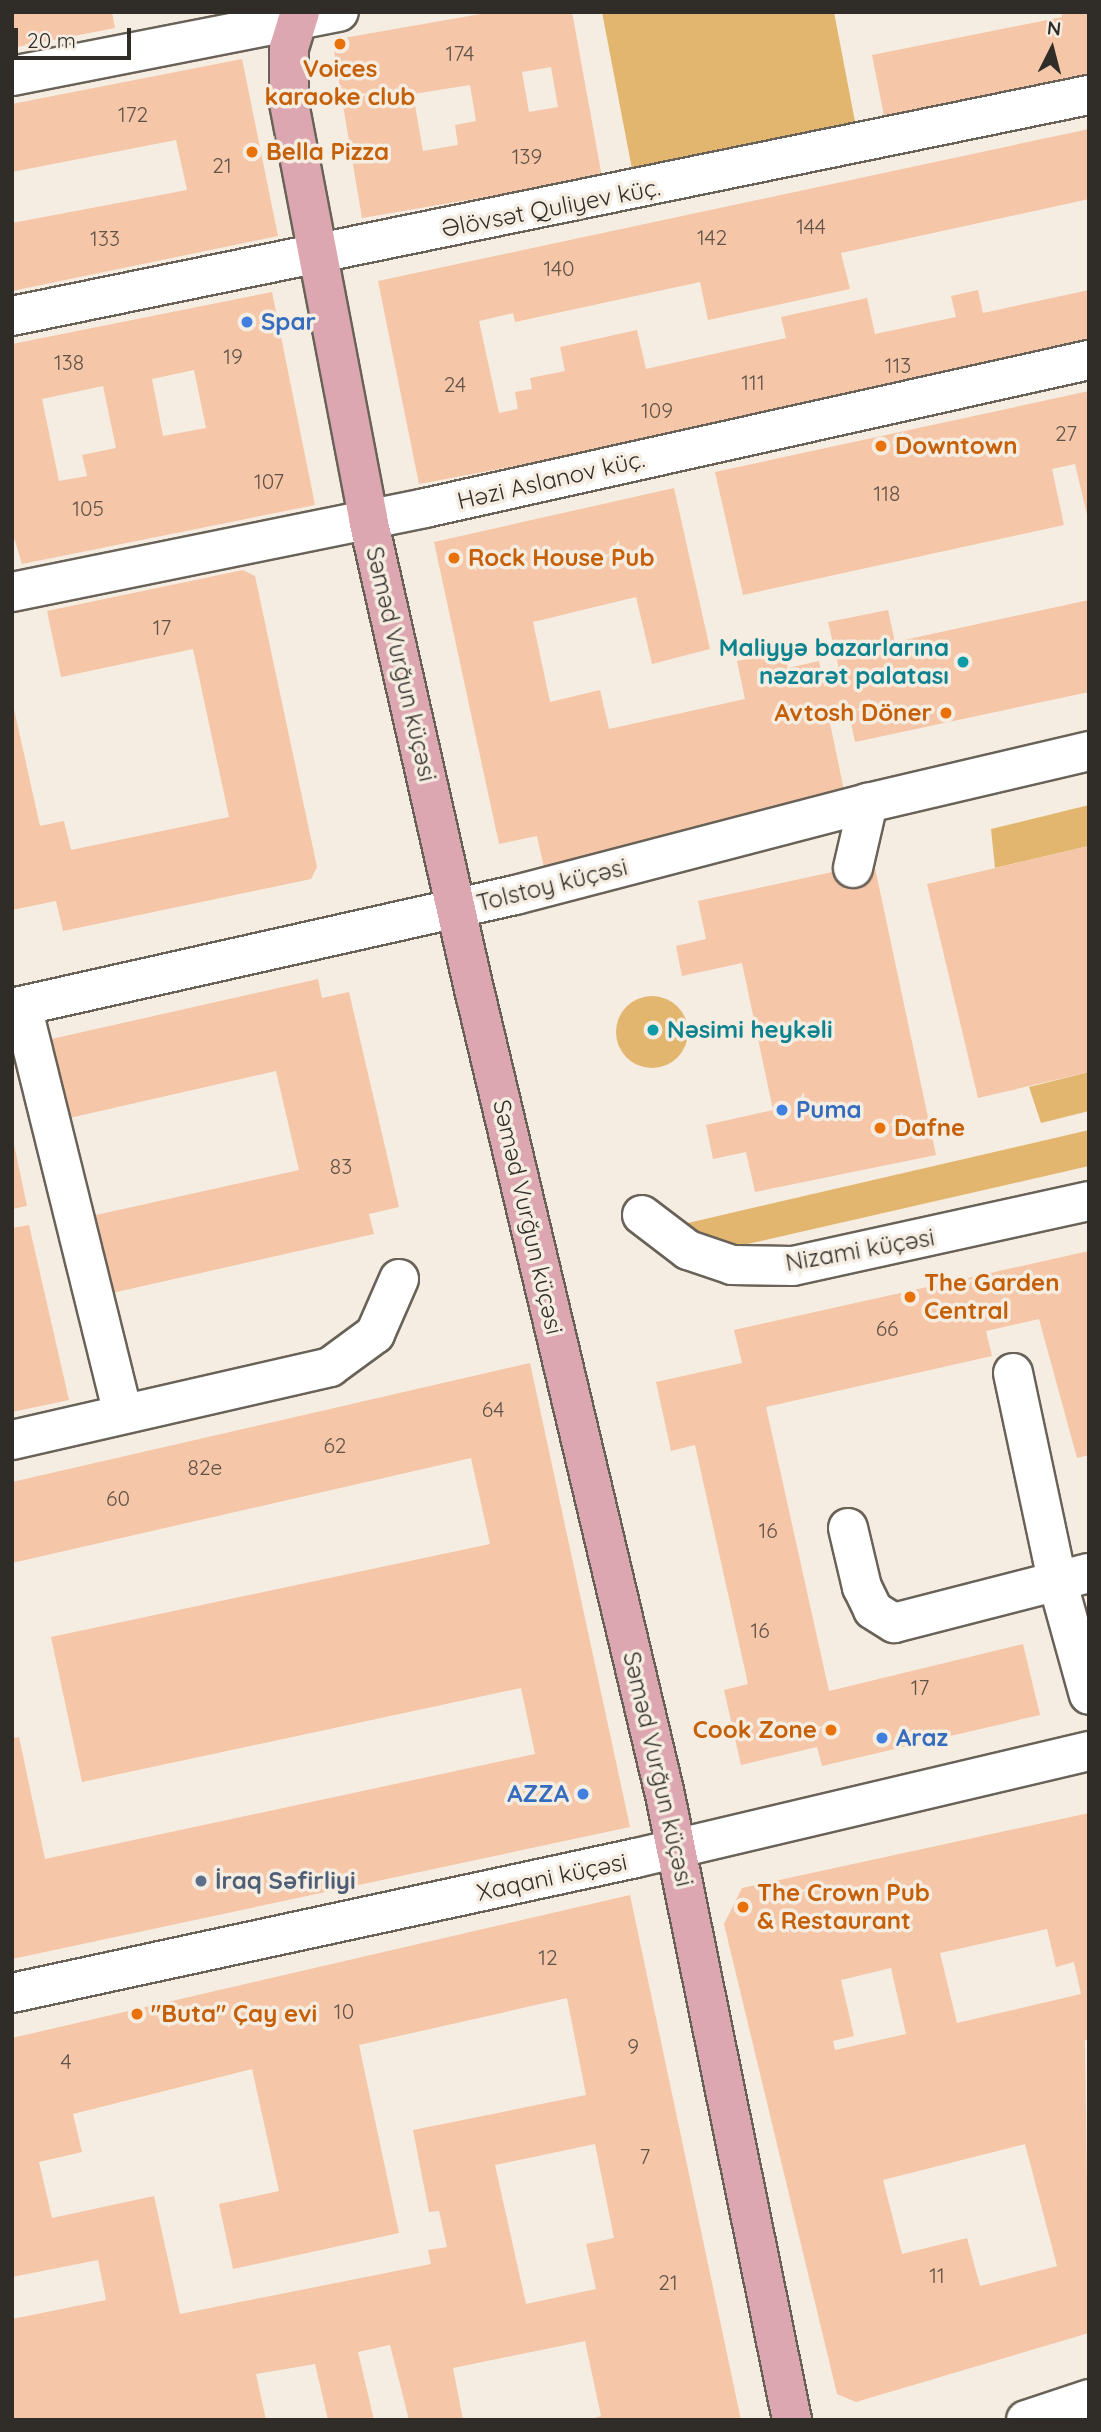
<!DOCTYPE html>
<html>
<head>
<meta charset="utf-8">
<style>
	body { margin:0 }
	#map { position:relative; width:1101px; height:2432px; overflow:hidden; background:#f5ede1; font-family:Quicksand,sans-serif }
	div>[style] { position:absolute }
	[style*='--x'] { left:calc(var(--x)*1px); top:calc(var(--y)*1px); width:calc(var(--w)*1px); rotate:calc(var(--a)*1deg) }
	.green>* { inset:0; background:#e3b66f }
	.round { border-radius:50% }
	.building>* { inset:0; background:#f5c6a7 }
	.roads { filter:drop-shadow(2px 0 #696258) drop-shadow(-2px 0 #696258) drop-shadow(0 2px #696258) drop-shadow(0 -2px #696258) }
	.minor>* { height:38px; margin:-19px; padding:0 19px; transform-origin:19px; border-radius:19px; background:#fff }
	.major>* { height:38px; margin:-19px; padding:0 19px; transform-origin:19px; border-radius:19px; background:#dda7b1 }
	.dots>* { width:19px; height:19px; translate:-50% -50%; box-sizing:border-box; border:4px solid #f5ede1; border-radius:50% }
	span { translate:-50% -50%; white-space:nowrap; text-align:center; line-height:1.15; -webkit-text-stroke:7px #f5ede1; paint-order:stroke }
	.number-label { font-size:21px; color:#615348 }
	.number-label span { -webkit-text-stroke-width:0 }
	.food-label { font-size:24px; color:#c56008; font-weight:700 }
	.left { translate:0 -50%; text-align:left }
	.right { translate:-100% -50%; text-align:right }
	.street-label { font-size:24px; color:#302d29 }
	.shop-label { font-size:24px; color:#366cbe; font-weight:700 }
	.culture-label { font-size:24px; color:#0d838f; font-weight:700 }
	.service-label { font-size:24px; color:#4e5e75; font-weight:700 }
	.frame { position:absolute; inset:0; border:14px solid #302d29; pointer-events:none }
	.north { position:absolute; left:1017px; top:14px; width:70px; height:70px; -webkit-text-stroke:5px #f5ede1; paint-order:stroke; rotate:6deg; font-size:19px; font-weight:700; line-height:28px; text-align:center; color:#302d29 }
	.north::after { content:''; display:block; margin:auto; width:24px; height:32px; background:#302d29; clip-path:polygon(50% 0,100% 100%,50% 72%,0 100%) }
	.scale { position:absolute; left:14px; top:28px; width:117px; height:32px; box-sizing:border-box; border:4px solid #302d29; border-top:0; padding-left:9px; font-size:21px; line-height:24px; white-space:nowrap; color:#302d29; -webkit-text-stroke:5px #f5ede1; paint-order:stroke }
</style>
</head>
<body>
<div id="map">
	<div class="green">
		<i style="clip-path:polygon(602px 12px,834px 12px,856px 127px,632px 169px)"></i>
		<i style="clip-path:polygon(1089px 805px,1089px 846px,995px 868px,991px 829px)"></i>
		<i class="round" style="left:616px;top:996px;width:72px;height:72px"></i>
		<i style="clip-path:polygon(1089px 1072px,1089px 1111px,1041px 1123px,1029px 1087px)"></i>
		<i style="clip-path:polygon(1089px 1130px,1089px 1166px,730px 1248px,675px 1226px)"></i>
	</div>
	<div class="building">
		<i style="clip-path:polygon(12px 12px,112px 12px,115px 28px,12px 48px)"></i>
		<i style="clip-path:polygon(evenodd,492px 12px,572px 12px,602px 177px,362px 218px,332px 40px,492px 12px,551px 67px,558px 107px,529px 112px,522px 72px,551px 67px,492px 12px,470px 85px,476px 121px,455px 125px,458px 145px,423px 151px,413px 94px,470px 85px)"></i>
		<i style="clip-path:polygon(1061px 12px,1089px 12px,1089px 80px,885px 121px,872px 55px,1062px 17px)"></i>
		<i style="clip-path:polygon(242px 59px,278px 236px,12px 291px,12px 223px,187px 190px,176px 140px,12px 172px,12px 104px)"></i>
		<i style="clip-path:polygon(1089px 129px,1089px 199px,841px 253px,850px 289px,708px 320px,700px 282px,515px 322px,513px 313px,479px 321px,499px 413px,518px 409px,515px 392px,532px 389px,530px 378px,565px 371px,560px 347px,637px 330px,646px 369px,786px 338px,781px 317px,867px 298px,875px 334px,956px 317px,951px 296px,978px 290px,983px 313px,1089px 290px,1089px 342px,621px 446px,419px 484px,378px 281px)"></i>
		<i style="clip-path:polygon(evenodd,272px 292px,315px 505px,22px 564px,12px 531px,12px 344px,272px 292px,194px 370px,206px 428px,163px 436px,152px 379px,194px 370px,272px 292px,103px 386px,116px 448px,82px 455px,87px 476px,59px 481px,42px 399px,103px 386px)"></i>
		<i style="clip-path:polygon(1089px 391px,1089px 523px,1075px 464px,1052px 469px,1064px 525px,743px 595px,715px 472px)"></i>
		<i style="clip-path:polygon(674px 488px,710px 649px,652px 664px,636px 597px,533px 622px,550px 702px,600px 690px,609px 729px,745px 699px,737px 661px,784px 651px,788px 668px,819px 661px,824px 686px,842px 682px,828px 622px,888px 610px,895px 642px,1089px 600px,1089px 692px,855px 742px,850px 719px,830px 723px,846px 800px,544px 868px,537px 836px,499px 844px,434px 542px)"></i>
		<i style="clip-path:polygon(243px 570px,255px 576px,317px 867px,311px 879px,63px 931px,56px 901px,12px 910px,12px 700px,40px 826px,64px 821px,71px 850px,229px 817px,193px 649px,61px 677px,47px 611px)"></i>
		<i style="clip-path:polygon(1089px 846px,1089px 1072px,978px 1098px,927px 884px)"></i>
		<i style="clip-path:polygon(874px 863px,936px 1155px,755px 1192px,746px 1152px,713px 1159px,706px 1125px,773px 1110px,742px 963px,682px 976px,676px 946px,706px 939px,698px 901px)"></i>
		<i style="clip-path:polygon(318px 979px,322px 998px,349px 992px,399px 1207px,369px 1214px,374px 1234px,103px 1295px,87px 1217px,299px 1170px,276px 1071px,65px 1119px,47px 1040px)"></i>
		<i style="clip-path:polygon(12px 1135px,27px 1206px,12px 1209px)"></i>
		<i style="clip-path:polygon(29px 1225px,69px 1400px,12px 1412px,12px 1228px)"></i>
		<i style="clip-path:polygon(1089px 1251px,1089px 1455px,1077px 1458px,1039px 1319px,986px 1331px,992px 1356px,766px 1407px,829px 1691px,1023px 1644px,1040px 1715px,822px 1766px,817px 1747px,741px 1765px,724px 1690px,748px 1684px,695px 1445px,671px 1451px,656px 1382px,742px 1363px,734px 1330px)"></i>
		<i style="clip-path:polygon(530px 1363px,630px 1827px,12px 1959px,12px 1738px,19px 1737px,45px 1859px,535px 1754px,521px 1688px,82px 1782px,51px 1637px,490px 1544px,471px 1458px,12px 1563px,12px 1482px)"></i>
		<i style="clip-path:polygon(evenodd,1089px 1813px,1089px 2040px,1085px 2040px,1089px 2333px,856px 2402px,837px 2394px,724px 1924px,742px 1888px,1089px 1813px,1047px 1929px,1056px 1967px,1074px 1962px,1081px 1994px,957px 2023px,940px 1953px,1047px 1929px,1089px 1813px,891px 1968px,906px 2034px,835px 2050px,833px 2041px,854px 2036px,841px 1980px,891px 1968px,1089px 1813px,1025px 2144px,1057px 2266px,980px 2286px,967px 2238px,902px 2254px,883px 2180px,1025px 2144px)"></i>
		<i style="clip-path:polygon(evenodd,630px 1895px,741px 2420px,587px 2420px,601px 2416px,585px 2341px,453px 2368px,463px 2420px,409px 2420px,390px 2345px,358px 2352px,374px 2420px,328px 2420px,315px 2364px,256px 2374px,266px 2420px,12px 2420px,12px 2319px,106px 2300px,98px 2260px,12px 2277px,12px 2038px,630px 1895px,567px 1998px,586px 2095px,413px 2130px,429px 2212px,439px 2211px,447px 2247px,428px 2250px,431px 2264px,180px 2314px,154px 2196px,52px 2218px,39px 2162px,82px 2152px,73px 2114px,252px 2069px,279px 2191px,219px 2204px,233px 2269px,399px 2233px,359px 2045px,567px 1998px,630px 1895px,595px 2144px,614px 2238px,586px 2244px,596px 2289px,526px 2304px,495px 2165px,595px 2144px)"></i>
	</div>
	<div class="roads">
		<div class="minor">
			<i style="--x:12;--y:76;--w:333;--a:-11.1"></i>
			<i style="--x:12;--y:316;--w:1099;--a:-11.6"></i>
			<i style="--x:12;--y:592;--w:421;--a:-11.5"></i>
			<i style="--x:425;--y:508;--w:680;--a:-12.57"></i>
			<i style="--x:853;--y:868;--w:67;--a:-77"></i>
			<i style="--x:22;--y:1006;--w:420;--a:76.1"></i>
			<i style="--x:12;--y:1008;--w:516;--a:-12.66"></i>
			<i style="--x:515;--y:895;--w:365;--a:-14.6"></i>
			<i style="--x:868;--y:803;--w:227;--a:-13.2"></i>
			<i style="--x:642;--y:1215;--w:58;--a:37.3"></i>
			<i style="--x:688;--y:1250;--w:46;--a:18.8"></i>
			<i style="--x:732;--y:1265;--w:61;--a:0.9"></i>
			<i style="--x:793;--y:1266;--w:303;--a:-12.4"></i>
			<i style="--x:1013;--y:1373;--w:212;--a:78"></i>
			<i style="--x:1057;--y:1580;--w:119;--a:74.5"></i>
			<i style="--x:12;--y:1440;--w:326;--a:-12.9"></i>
			<i style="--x:330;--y:1367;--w:56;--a:-36.3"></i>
			<i style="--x:375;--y:1334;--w:60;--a:-66.4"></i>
			<i style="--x:848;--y:1528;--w:61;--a:76.7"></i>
			<i style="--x:862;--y:1587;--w:25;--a:64"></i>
			<i style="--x:873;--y:1610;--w:25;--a:32"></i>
			<i style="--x:894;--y:1623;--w:201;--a:-14.4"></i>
			<i style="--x:12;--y:1993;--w:638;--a:-12.21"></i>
			<i style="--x:636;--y:1858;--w:465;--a:-13.3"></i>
			<i style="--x:1026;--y:2420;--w:66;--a:-18.4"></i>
		</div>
		<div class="major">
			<i style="--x:300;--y:12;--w:38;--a:107"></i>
			<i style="--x:289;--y:48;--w:55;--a:90"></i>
			<i style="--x:289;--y:103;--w:423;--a:79.2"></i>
			<i style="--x:368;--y:519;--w:486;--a:77.3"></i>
			<i style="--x:475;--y:993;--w:824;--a:76.67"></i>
			<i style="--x:665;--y:1795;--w:638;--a:78.51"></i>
		</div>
	</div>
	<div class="dots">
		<i style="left:340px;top:44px;background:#e8710a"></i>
		<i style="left:252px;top:152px;background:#e8710a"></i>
		<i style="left:247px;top:322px;background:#3f7fe0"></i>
		<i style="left:881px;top:446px;background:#e8710a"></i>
		<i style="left:454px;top:558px;background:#e8710a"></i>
		<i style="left:963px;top:662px;background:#0f9aa8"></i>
		<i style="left:946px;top:713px;background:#e8710a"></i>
		<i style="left:653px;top:1030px;background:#0f9aa8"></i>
		<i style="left:782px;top:1110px;background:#3f7fe0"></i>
		<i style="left:880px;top:1128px;background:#e8710a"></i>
		<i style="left:910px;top:1297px;background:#e8710a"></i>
		<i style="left:831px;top:1730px;background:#e8710a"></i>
		<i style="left:882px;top:1738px;background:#3f7fe0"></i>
		<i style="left:583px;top:1794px;background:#3f7fe0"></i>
		<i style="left:201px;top:1881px;background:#5c6f8a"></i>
		<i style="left:743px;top:1907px;background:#e8710a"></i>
		<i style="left:137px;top:2014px;background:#e8710a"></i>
	</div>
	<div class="number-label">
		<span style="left:460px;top:53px">174</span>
		<span style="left:133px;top:114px">172</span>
		<span style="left:527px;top:156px">139</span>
		<span style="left:222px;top:165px">21</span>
		<span style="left:811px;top:226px">144</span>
		<span style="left:712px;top:237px">142</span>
		<span style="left:105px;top:238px">133</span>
		<span style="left:559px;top:268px">140</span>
		<span style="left:233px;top:356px">19</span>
		<span style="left:69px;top:362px">138</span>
		<span style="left:898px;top:365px">113</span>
		<span style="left:753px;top:382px">111</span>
		<span style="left:455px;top:384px">24</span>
		<span style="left:657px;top:410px">109</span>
		<span style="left:1066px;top:433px">27</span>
		<span style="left:269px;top:481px">107</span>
		<span style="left:887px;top:493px">118</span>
		<span style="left:88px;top:508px">105</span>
		<span style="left:162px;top:627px">17</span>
		<span style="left:341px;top:1166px">83</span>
		<span style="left:887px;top:1328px">66</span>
		<span style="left:493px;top:1409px">64</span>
		<span style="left:335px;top:1445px">62</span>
		<span style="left:205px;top:1467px">82e</span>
		<span style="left:118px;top:1498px">60</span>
		<span style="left:768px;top:1530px">16</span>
		<span style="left:760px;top:1630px">16</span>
		<span style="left:920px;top:1687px">17</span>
		<span style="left:548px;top:1957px">12</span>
		<span style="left:344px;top:2011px">10</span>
		<span style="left:633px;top:2046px">9</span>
		<span style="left:66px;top:2061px">4</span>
		<span style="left:645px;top:2156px">7</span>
		<span style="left:937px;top:2275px">11</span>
		<span style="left:668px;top:2282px">21</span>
	</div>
	<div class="food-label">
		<span style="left:340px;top:83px">Voices<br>karaoke club</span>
		<span class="left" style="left:266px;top:152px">Bella Pizza</span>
		<span class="left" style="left:895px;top:446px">Downtown</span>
		<span class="left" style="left:468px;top:558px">Rock House Pub</span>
		<span class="right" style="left:932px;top:713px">Avtosh Döner</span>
		<span class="left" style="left:894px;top:1128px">Dafne</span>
		<span class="left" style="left:924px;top:1297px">The Garden<br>Central</span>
		<span class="right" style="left:817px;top:1730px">Cook Zone</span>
		<span class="left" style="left:757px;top:1907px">The Crown Pub<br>&amp; Restaurant</span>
		<span class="left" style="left:151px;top:2014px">"Buta" Çay evi</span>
	</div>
	<div class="street-label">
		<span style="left:551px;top:208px;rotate:-11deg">Əlövsət Quliyev küç.</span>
		<span style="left:551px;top:480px;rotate:-13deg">Həzi Aslanov küç.</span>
		<span style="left:401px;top:664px;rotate:77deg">Səməd Vurğun küçəsi</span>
		<span style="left:552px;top:885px;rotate:-14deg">Tolstoy küçəsi</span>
		<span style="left:528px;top:1217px;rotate:77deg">Səməd Vurğun küçəsi</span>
		<span style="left:860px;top:1250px;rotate:-10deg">Nizami küçəsi</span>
		<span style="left:658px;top:1769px;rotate:77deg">Səməd Vurğun küçəsi</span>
		<span style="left:552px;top:1877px;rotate:-12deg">Xaqani küçəsi</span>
	</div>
	<div class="shop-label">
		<span class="left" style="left:261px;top:322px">Spar</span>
		<span class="left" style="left:796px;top:1110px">Puma</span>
		<span class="left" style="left:896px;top:1738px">Araz</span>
		<span class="right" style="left:569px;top:1794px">AZZA</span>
	</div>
	<div class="culture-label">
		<span class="right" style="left:949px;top:662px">Maliyyə bazarlarına<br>nəzarət palatası</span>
		<span class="left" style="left:667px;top:1030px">Nəsimi heykəli</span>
	</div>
	<div class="service-label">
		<span class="left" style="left:215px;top:1881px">İraq Səfirliyi</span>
	</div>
	<div class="frame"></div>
	<div class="north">N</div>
	<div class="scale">20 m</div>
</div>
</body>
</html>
